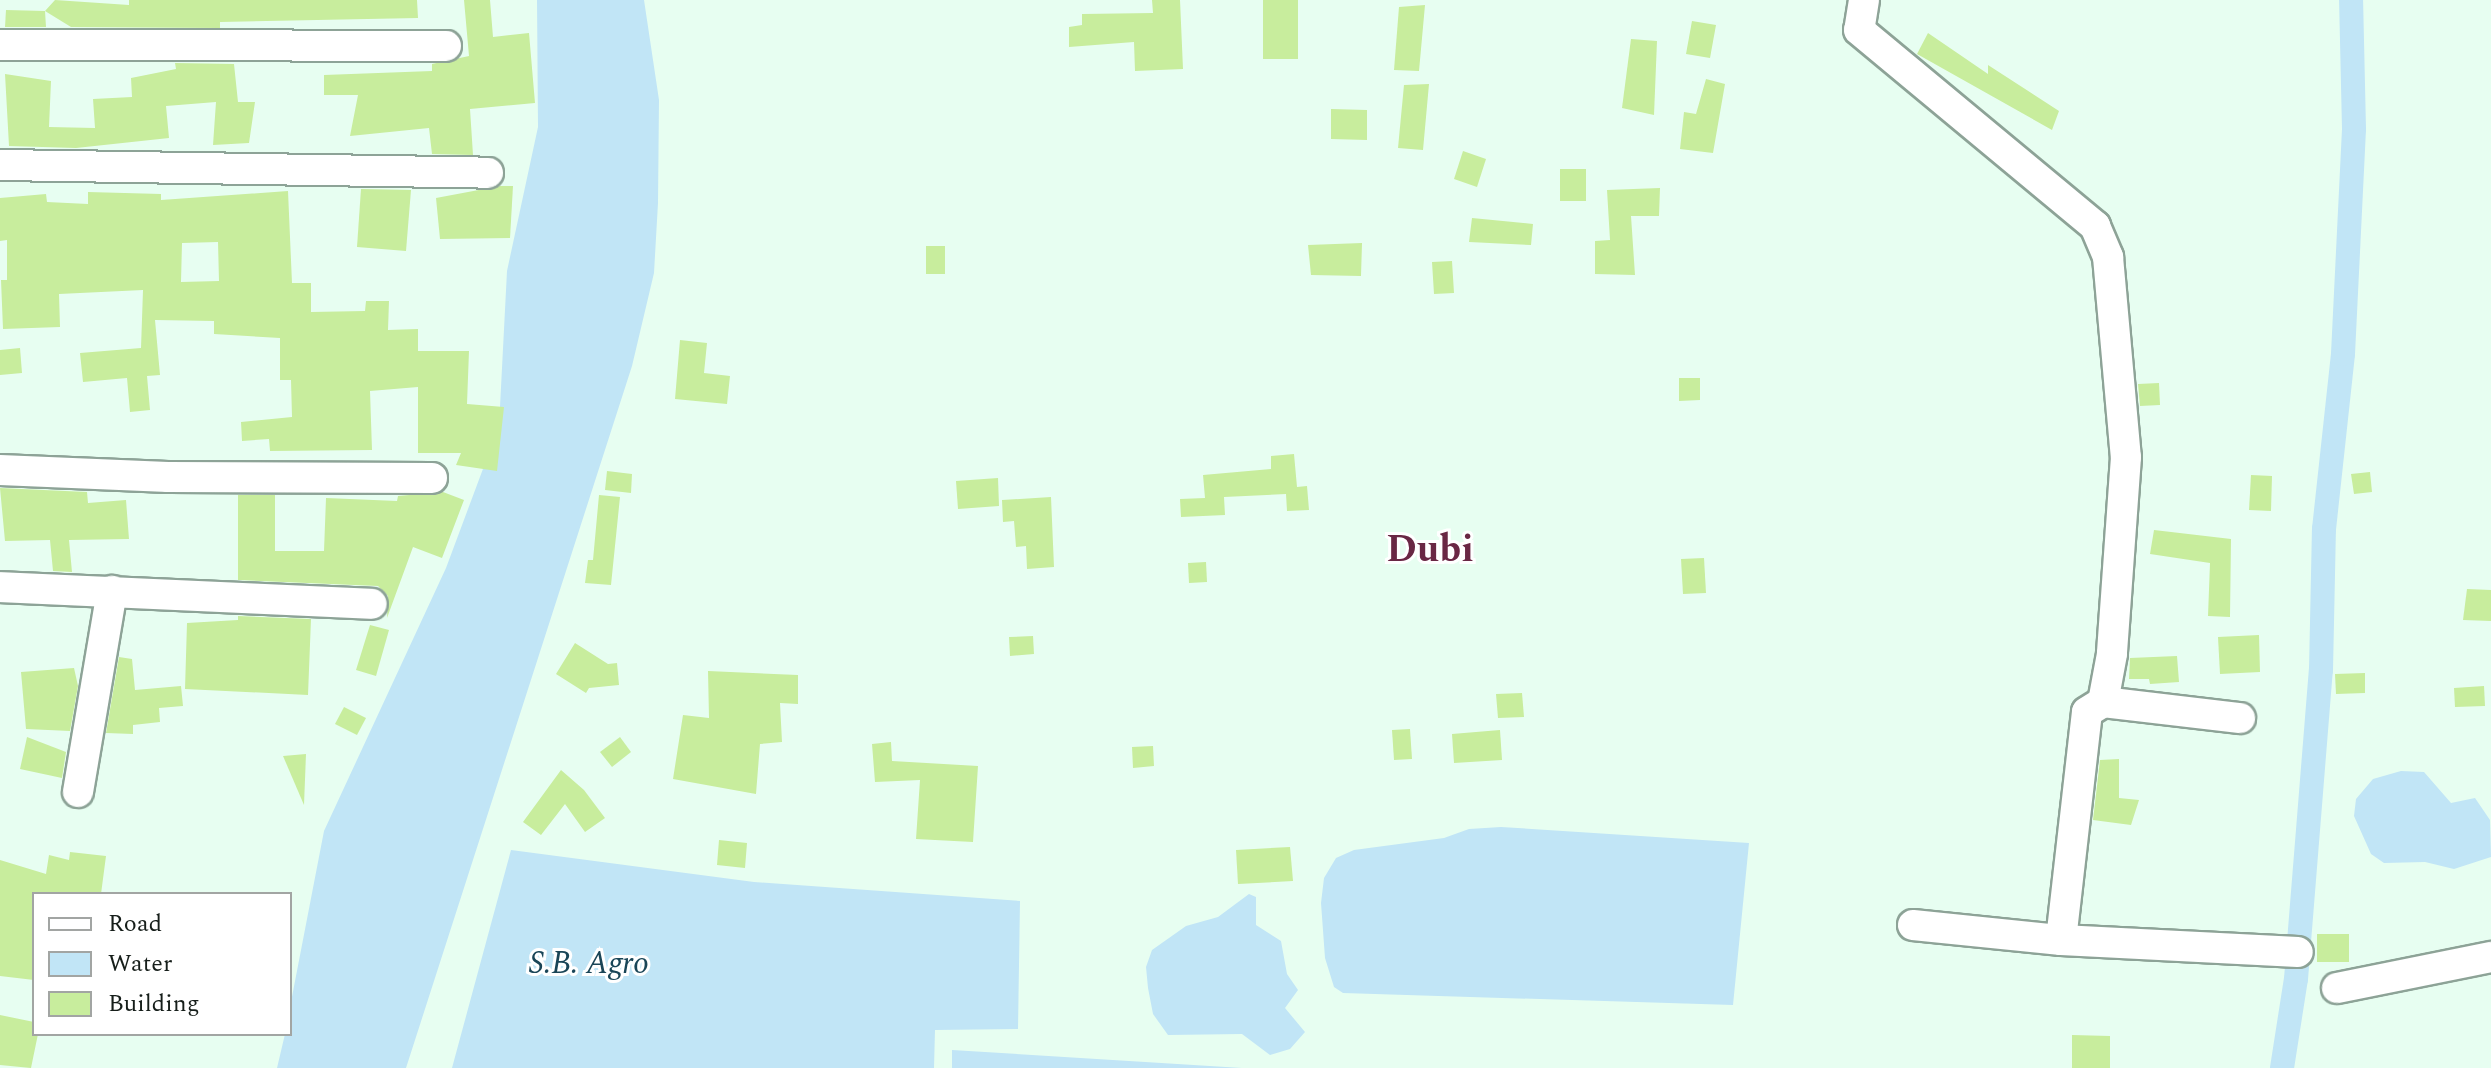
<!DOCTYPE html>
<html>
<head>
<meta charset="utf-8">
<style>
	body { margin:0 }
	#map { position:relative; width:2491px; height:1068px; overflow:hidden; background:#e7fef1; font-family:Spectral,serif }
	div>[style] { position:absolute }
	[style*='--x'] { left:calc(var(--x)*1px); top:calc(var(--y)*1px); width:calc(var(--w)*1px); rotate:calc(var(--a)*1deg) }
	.water>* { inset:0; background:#c1e5f6 }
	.canal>* { height:24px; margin:-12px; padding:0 12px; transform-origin:12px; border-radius:12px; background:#c1e5f6 }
	.building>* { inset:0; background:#c8ed9d }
	.roads { filter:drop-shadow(2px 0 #8da397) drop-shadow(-2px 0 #8da397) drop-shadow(0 2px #8da397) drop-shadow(0 -2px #8da397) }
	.minor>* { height:30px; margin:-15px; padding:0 15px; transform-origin:15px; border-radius:15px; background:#fff }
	span { translate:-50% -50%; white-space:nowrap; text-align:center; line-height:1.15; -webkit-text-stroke:6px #fff; paint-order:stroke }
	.water-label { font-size:32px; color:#194557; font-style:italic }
	.district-label { font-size:38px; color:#692744; font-weight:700 }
	.legend { position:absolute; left:32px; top:892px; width:260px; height:144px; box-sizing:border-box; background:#fff; border:2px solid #a2a5a3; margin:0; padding:10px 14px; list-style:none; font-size:24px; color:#161e1a }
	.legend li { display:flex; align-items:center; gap:16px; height:40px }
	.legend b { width:40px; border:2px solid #a2a5a3 }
</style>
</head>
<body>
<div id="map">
	<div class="water">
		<i style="clip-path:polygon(537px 0,644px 0,659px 100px,658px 203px,654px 273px,632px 366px,406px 1068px,277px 1068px,285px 1034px,290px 1034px,290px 1007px,324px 831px,446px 568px,499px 426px,507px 271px,538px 127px)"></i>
		<i style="clip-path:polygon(2401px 771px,2424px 772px,2451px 803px,2475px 798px,2490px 820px,2491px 857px,2454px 869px,2425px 862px,2384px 863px,2371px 854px,2354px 816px,2356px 799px,2373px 779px)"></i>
		<i style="clip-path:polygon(1501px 827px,1749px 843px,1733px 1005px,1343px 993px,1334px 987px,1325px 958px,1321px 903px,1324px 878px,1336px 858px,1354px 850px,1444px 838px,1469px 829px)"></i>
		<i style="clip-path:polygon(511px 850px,754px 882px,1020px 901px,1018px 1029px,935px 1030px,934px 1068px,452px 1068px)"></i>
		<i style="clip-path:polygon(1249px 894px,1256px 897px,1256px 925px,1281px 941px,1287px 974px,1298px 990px,1285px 1008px,1305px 1032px,1290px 1049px,1270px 1055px,1242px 1034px,1168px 1035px,1153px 1014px,1148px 988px,1146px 967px,1152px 950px,1186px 926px,1218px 917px)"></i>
		<i style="clip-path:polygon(952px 1050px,1242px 1068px,952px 1068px)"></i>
	</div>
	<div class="canal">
		<i style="--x:2282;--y:1068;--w:90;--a:-81.1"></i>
		<i style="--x:2296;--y:979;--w:310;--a:-85.4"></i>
		<i style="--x:2321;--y:670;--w:141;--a:-88.8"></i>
		<i style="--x:2324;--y:529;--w:176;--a:-83.8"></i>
		<i style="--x:2343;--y:354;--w:225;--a:-87.2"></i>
		<i style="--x:2354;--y:129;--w:129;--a:-91.3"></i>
	</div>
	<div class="building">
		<i style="clip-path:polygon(55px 0,129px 5px,129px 0,417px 0,418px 18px,220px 22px,220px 28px,71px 27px,45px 11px)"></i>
		<i style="clip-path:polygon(464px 0,490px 0,493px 37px,529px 33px,535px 103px,470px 109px,473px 155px,432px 154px,429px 128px,350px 136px,358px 95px,324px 95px,324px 75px,432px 71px,432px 64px,469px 56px)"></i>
		<i style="clip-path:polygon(1152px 0,1180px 0,1183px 69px,1135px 71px,1134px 42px,1069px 47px,1069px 27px,1082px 25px,1082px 14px,1153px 13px)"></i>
		<i style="clip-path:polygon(1263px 0,1298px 0,1298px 59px,1263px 59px)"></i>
		<i style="clip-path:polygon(1425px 5px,1419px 71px,1394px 70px,1399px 7px)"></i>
		<i style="clip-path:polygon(6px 10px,45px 11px,46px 27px,5px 27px)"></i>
		<i style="clip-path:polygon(1692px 21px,1716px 25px,1710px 58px,1686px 54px)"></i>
		<i style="clip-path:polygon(1928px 33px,1988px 74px,1988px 65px,2059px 111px,2052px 130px,1917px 54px)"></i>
		<i style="clip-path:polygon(1631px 39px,1657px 41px,1654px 115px,1622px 108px)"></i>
		<i style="clip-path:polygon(175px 63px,234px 64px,238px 102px,255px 102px,249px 143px,213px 145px,216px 102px,166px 106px,169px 138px,76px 148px,9px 146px,5px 74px,51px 81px,49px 127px,95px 128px,93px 99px,132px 97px,131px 78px,176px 69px)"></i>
		<i style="clip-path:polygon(1706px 79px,1725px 84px,1713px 153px,1680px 149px,1684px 112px,1696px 114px)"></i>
		<i style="clip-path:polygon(1429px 84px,1423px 150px,1398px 148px,1404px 85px)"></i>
		<i style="clip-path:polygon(1331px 109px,1367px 110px,1367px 140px,1331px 139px)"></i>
		<i style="clip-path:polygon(1463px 151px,1486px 159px,1477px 187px,1454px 179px)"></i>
		<i style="clip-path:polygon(1560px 169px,1586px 169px,1586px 201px,1560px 201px)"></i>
		<i style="clip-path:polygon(500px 186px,513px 186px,510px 238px,440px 239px,436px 198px)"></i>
		<i style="clip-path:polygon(1660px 188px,1659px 216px,1631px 216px,1635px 275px,1595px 274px,1595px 241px,1610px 240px,1607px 190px)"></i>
		<i style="clip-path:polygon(361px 189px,411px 190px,406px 251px,357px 247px)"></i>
		<i style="clip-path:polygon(evenodd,288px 191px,292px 283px,311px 283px,311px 312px,365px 311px,366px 301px,389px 301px,388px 330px,418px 329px,418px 351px,469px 351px,467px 404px,504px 407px,497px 471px,456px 465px,461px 453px,418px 453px,418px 387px,370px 391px,372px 450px,270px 451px,269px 439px,242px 441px,241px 422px,292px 417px,291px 380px,280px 380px,280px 338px,214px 334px,214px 321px,155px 320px,160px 375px,147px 376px,150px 410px,130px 412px,127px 378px,83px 382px,80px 353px,141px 348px,143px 290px,59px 294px,60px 327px,3px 329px,1px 280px,7px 280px,7px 240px,0 241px,0 198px,46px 194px,47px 202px,88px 204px,88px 192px,161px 194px,161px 200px,288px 191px,218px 242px,219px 281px,181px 282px,182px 243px,218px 242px)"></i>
		<i style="clip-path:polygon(1472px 218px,1533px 224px,1531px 245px,1469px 242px)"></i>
		<i style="clip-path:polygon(1362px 243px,1361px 276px,1311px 275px,1308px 245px)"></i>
		<i style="clip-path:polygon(926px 246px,945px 246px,945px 274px,926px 274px)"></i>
		<i style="clip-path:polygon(1452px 261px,1454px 293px,1434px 294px,1432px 262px)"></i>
		<i style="clip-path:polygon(680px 340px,707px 343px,704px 373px,730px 376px,727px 404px,675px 399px)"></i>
		<i style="clip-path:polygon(20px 348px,22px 373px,0 375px,0 350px)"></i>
		<i style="clip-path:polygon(1679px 378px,1700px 378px,1700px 400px,1679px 401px)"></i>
		<i style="clip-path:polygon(2159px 383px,2160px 405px,2140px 406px,2138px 384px)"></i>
		<i style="clip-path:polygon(1294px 454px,1297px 487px,1307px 486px,1309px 510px,1287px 511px,1286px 494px,1224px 497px,1225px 515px,1181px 517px,1180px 499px,1205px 498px,1203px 475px,1271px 469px,1271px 456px)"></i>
		<i style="clip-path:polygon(607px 471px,632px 474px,631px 493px,605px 490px)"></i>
		<i style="clip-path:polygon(2370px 472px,2372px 492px,2354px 494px,2351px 474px)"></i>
		<i style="clip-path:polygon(2251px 475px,2272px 476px,2271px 511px,2249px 510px)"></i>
		<i style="clip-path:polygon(998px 478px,999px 506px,958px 509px,956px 481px)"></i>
		<i style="clip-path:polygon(0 488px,87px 492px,88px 503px,126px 500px,129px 539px,69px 540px,72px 572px,53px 571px,50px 540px,5px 541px)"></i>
		<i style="clip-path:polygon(443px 492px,464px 500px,442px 558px,413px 547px,387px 618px,388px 596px,378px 586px,238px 580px,238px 495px,275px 495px,275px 551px,324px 551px,326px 498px,397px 501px,398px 496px)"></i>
		<i style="clip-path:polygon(599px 495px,620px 497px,611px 585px,585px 583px,588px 560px,593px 560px)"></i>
		<i style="clip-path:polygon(1051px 497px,1054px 567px,1027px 569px,1026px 546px,1016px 547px,1014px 521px,1003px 522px,1002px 500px)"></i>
		<i style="clip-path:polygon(2154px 530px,2231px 539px,2230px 617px,2208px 616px,2210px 563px,2150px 554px)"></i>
		<i style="clip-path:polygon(1704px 558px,1706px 593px,1683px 594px,1681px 559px)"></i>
		<i style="clip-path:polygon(1206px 562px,1207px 582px,1189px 583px,1188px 563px)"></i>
		<i style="clip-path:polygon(2467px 589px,2491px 590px,2491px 621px,2463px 620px)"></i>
		<i style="clip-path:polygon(238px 616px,311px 619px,308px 695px,185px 689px,187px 623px,238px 620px)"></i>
		<i style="clip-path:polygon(370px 625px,389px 630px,376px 676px,356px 670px)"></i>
		<i style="clip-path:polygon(2259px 635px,2260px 672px,2220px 674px,2218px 637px)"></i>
		<i style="clip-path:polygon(1033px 636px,1034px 654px,1010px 656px,1009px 637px)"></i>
		<i style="clip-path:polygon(575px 643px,608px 664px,617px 663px,619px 685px,589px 688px,586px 693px,556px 674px)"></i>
		<i style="clip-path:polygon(2177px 656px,2179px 682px,2150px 684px,2149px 679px,2129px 679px,2130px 658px)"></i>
		<i style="clip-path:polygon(119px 657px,132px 659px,135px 690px,181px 686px,183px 706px,159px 708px,160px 722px,133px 725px,133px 734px,106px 733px)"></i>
		<i style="clip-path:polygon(74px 668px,78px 686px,70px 731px,26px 729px,21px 672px)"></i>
		<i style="clip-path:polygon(708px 671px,798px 675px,798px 704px,780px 703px,782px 742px,760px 744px,756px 794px,673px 779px,683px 715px,709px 718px)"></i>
		<i style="clip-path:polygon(2365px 673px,2365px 693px,2336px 694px,2335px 674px)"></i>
		<i style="clip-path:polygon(2484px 686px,2485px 706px,2455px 707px,2454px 688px)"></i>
		<i style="clip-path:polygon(1522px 693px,1524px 717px,1498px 718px,1496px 694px)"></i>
		<i style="clip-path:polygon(344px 707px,366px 718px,357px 735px,335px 724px)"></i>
		<i style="clip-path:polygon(1410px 729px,1412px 759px,1394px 760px,1392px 730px)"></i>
		<i style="clip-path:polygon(1500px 730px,1502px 760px,1454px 763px,1452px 734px)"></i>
		<i style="clip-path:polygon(27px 737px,66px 752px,62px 778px,20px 769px)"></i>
		<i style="clip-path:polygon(620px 737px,631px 752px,612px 767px,600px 752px)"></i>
		<i style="clip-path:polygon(891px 742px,892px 761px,978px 766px,973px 842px,916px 839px,920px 780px,875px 782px,872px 744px)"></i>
		<i style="clip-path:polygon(1153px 746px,1154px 766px,1133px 768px,1132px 747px)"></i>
		<i style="clip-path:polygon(306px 754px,304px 805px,283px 756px)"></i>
		<i style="clip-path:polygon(2119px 759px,2119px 798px,2139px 800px,2131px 825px,2093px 820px,2100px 760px)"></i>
		<i style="clip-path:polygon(561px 770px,584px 790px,605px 818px,585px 832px,565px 804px,541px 835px,523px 822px)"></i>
		<i style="clip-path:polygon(719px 840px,747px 843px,745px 868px,717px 865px)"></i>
		<i style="clip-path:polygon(1290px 847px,1293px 881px,1238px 884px,1236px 850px)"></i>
		<i style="clip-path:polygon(70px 852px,106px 856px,101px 894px,34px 894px,34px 980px,0 976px,0 860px,46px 874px,49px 855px,69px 860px)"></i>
		<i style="clip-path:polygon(2317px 934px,2349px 934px,2349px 962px,2317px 962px)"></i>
		<i style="clip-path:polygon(0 1015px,34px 1022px,34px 1034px,38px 1034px,31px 1068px,0 1065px)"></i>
		<i style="clip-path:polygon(2072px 1035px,2110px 1036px,2110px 1068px,2072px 1068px)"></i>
	</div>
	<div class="roads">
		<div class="minor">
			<i style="--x:1864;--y:0;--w:30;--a:99"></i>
			<i style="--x:1859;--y:30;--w:307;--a:39.7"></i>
			<i style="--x:2095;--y:226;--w:34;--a:67"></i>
			<i style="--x:2108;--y:257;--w:201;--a:84.9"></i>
			<i style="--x:2126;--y:457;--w:197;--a:94.1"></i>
			<i style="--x:2112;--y:654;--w:49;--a:100.6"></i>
			<i style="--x:0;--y:45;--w:446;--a:0.1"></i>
			<i style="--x:0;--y:165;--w:488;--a:0.9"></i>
			<i style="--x:0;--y:470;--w:168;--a:2.4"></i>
			<i style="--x:168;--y:477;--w:264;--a:0.2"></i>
			<i style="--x:0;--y:587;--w:372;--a:2.6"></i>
			<i style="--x:78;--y:792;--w:204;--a:-80.4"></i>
			<i style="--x:1913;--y:925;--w:149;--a:5.8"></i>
			<i style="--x:2061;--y:940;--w:237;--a:2.9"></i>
			<i style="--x:2061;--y:940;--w:229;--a:-83.5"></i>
			<i style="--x:2087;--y:712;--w:19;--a:-32"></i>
			<i style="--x:2103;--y:702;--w:138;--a:6.7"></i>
			<i style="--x:2337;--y:988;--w:157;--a:-11.4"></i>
		</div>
	</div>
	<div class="water-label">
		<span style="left:589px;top:964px">S.B. Agro</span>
	</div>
	<div class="district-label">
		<span style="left:1430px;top:551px">Dubi</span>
	</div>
	<ul class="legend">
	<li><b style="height:10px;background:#fff"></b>Road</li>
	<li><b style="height:22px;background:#c1e5f6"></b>Water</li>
	<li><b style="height:22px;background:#c8ed9d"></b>Building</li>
	</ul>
</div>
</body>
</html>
